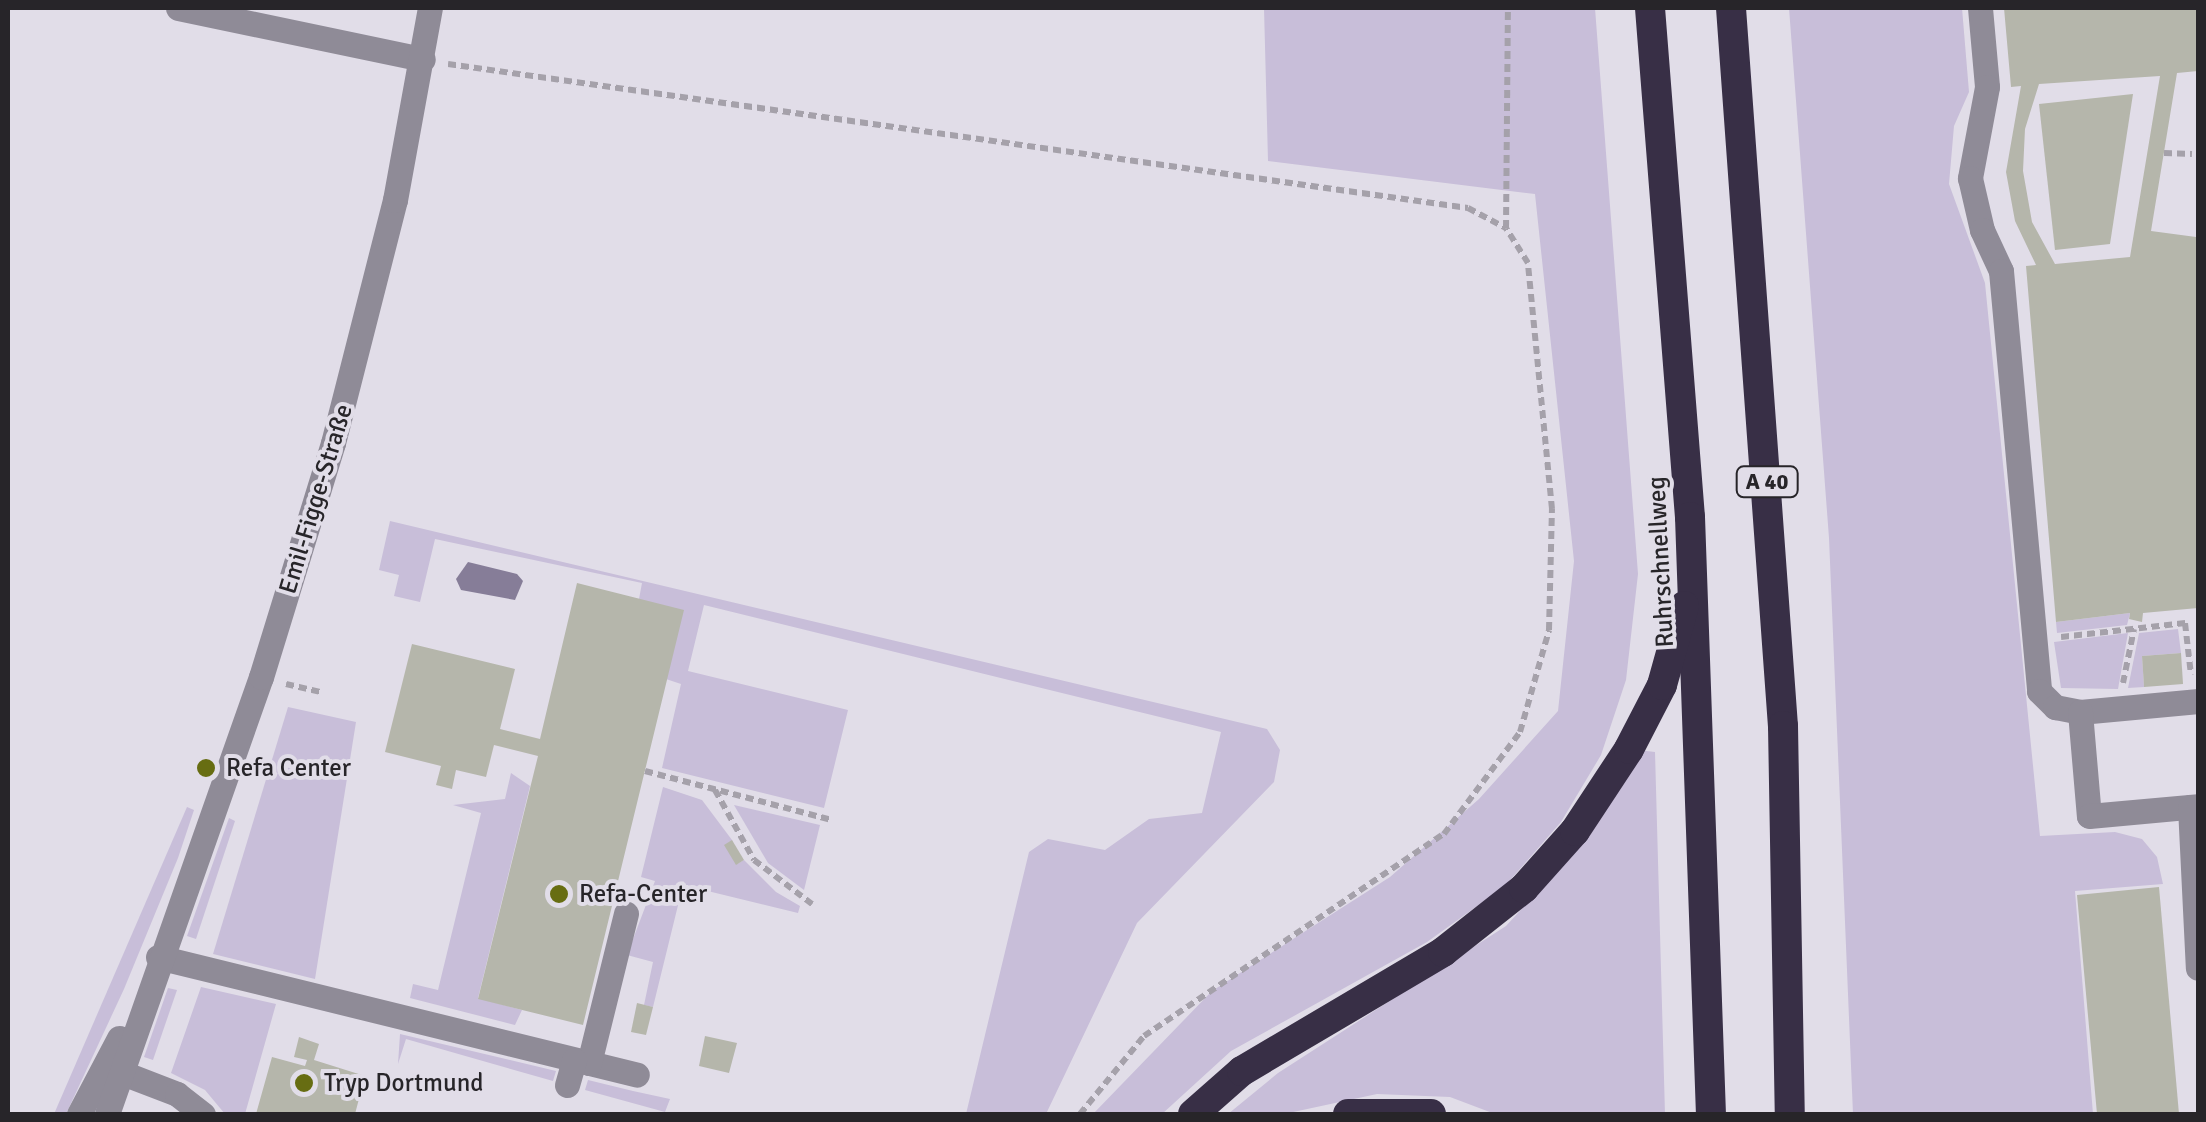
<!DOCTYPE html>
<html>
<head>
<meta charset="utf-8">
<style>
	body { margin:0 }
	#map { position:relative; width:2206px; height:1122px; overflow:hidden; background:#e1dde8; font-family:Signika,sans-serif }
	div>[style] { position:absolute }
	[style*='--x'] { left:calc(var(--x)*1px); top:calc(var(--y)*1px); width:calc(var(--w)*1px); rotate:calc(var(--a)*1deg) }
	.green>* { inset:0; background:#c8bed9 }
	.water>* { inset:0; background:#867d98 }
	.building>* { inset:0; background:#b5b6ab }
	.path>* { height:6px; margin-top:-3px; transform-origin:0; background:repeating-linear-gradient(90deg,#a5a1aa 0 8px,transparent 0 13px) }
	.minor>* { height:25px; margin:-12.5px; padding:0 12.5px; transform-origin:12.5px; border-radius:12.5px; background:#8f8b97 }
	.highway>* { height:30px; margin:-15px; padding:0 15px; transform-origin:15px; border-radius:15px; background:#382f46 }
	.dots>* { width:28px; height:28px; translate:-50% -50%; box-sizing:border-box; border:5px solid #e1dde8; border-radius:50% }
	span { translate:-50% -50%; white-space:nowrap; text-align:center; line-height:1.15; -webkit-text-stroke:8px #e1dde8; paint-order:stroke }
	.shield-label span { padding:2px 8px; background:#e1dde8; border:2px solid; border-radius:8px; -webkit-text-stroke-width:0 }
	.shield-label { font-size:22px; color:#272529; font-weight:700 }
	.street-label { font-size:25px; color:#272529 }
	.poi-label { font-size:25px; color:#272529 }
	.left { translate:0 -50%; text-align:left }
	.frame { position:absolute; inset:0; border:10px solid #272529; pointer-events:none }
</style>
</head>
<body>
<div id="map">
	<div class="green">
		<i style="clip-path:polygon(1264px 8px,1595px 8px,1638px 574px,1626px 680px,1601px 755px,1561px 822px,1505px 886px,1427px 942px,1231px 1051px,1162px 1114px,1093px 1114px,1212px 991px,1390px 877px,1479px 799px,1558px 711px,1574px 561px,1535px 194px,1268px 161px)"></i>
		<i style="clip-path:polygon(1789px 8px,1962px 8px,1969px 92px,1954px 126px,1949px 184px,1985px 283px,2040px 836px,2115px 832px,2142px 839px,2157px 857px,2163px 884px,2075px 891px,2093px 1114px,1853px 1114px,1829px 538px)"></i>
		<i style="clip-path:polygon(390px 521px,1267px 729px,1280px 750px,1274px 782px,1137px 923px,1046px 1114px,966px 1114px,1029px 852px,1048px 839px,1105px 850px,1149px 819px,1202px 813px,1221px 732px,704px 605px,688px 671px,848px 710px,824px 808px,662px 768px,681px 684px,666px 679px,639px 599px,642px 583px,435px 539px,420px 602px,394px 596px,399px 575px,379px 570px)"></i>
		<i style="clip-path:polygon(2130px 613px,2127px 625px,2057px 633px,2056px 622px)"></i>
		<i style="clip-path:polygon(2178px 629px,2181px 653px,2142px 656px,2144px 687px,2128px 688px,2139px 633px)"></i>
		<i style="clip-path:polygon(2128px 633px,2118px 689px,2061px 688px,2054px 642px)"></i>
		<i style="clip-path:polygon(288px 707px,356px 722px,315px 979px,213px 954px)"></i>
		<i style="clip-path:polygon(1638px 750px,1655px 752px,1665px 1114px,1495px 1114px,1450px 1097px,1377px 1094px,1284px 1114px,1228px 1114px,1278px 1073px,1506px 926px,1590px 835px)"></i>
		<i style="clip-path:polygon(511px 773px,530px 786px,478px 998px,522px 1010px,515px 1025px,410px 998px,413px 984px,438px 990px,481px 813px,453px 805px,505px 799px)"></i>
		<i style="clip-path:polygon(663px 787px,702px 800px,732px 840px,737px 864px,744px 860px,776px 892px,800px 906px,798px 913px,683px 885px,653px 1007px,644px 1005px,653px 962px,627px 955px,655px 881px,641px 877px)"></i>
		<i style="clip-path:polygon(734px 805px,820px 825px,804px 890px,768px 863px)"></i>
		<i style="clip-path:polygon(187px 807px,194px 810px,178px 858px,124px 989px,66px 1114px,54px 1114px)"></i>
		<i style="clip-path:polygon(229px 818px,235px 821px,196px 939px,187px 936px)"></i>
		<i style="clip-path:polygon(201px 987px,276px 1004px,245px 1114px,225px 1114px,205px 1090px,171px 1073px)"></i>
		<i style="clip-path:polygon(168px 988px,177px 990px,153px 1060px,144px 1057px)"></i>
		<i style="clip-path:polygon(400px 1034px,556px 1071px,553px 1081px,406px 1039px,398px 1064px)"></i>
		<i style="clip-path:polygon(588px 1080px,633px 1091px,670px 1099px,665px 1112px,585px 1090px)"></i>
	</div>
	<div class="water">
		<i style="clip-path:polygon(468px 562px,517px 574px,523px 581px,515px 600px,461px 590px,456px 579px)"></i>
	</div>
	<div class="building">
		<i style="clip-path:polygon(evenodd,2004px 8px,2198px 8px,2198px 71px,2177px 73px,2151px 231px,2196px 237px,2198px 250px,2198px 608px,2143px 613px,2142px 622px,2129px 619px,2130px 613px,2056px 622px,2026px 266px,2036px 265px,2015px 221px,2006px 172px,2021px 86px,2011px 87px,2004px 8px,2160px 76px,2130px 257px,2055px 264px,2032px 222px,2023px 171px,2025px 129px,2039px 84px,2160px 76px)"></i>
		<i style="clip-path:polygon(2133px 94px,2110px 244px,2055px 250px,2039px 104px)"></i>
		<i style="clip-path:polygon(577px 583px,684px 610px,583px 1025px,478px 999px,538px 756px,494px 745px,486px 777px,456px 770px,452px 789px,436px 785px,441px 766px,385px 752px,412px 644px,515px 669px,500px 729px,540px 739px)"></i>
		<i style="clip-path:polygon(2181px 653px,2183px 684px,2144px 687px,2142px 656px)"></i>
		<i style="clip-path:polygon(732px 840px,744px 860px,736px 865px,724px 845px)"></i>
		<i style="clip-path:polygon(2159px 887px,2179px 1114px,2097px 1114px,2077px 895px)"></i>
		<i style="clip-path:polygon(637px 1003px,653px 1007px,646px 1035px,631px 1032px)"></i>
		<i style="clip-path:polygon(705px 1036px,737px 1043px,729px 1073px,699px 1066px)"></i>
		<i style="clip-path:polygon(299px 1037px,319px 1044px,314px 1060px,365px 1076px,355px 1114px,256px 1114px,272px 1057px,305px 1066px,307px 1060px,294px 1057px)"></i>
	</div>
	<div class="path">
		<i style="--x:448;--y:64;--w:1030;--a:8.04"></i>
		<i style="--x:1468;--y:208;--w:43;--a:27.8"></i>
		<i style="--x:2164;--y:153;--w:28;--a:2"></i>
		<i style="--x:2061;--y:637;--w:125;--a:-6.4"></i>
		<i style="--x:2185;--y:623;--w:52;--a:83.4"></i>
		<i style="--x:2123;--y:683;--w:55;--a:-78.5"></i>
		<i style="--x:286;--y:684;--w:36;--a:13"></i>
		<i style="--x:645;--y:771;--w:193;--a:14.7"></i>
		<i style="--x:715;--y:790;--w:80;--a:60.9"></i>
		<i style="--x:754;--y:860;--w:73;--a:37.2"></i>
		<i style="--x:1080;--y:1114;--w:101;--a:-50.6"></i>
		<i style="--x:1144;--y:1036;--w:362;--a:-34"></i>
		<i style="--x:1444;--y:834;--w:127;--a:-53.3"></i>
		<i style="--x:1520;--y:732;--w:106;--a:-74.1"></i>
		<i style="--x:1549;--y:630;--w:121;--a:-88.6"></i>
		<i style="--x:1552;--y:509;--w:247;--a:-95.6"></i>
		<i style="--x:1528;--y:263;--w:41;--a:-122.2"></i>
		<i style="--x:1506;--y:228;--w:220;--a:-89.5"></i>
	</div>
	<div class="minor">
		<i style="--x:178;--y:8;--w:250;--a:11.8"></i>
		<i style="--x:1980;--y:8;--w:79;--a:84.9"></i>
		<i style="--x:1987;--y:87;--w:93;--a:100.6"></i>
		<i style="--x:1970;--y:178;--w:53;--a:77"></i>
		<i style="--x:1982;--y:230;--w:45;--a:65.1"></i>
		<i style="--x:2001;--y:271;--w:422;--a:84.8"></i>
		<i style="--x:2039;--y:691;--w:23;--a:45"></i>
		<i style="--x:2055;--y:707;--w:25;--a:11"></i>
		<i style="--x:2080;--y:712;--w:119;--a:-5.3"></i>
		<i style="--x:2080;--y:712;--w:104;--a:85.1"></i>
		<i style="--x:2089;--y:816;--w:109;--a:-5.2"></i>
		<i style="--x:2190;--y:807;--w:161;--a:87.2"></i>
		<i style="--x:158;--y:957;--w:493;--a:13.8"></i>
		<i style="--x:589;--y:1063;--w:154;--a:-76.1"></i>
		<i style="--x:120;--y:1072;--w:61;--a:21.1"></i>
		<i style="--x:177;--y:1094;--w:33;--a:38"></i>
		<i style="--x:567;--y:1085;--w:26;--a:-74"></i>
		<i style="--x:79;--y:1114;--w:86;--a:-62.2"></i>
		<i style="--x:107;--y:1114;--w:463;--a:-70.6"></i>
		<i style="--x:261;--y:677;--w:245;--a:-72.9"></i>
		<i style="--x:333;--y:443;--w:251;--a:-75.7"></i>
		<i style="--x:395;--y:200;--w:195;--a:-79.7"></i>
	</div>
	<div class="highway">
		<i style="--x:1650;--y:8;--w:511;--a:85.51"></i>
		<i style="--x:1690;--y:517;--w:597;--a:87.99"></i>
		<i style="--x:1731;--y:8;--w:720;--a:85.86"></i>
		<i style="--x:1783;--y:726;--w:388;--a:89"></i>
		<i style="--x:1193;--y:1114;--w:65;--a:-41.3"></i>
		<i style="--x:1242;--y:1071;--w:234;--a:-30.6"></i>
		<i style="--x:1443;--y:952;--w:103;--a:-38.3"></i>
		<i style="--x:1524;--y:888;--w:76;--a:-48.2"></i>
		<i style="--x:1575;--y:831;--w:98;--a:-56.6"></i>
		<i style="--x:1629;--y:749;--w:72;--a:-62.7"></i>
		<i style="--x:1662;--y:685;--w:82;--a:-74.4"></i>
		<i style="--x:1348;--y:1114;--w:83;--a:0"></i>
	</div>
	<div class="dots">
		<i style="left:206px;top:768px;background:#676d12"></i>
		<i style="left:559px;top:894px;background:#676d12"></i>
		<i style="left:304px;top:1083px;background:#676d12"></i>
	</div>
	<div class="shield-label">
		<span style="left:1767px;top:482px">A 40</span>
	</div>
	<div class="street-label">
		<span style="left:316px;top:499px;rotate:-73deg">Emil-Figge-Straße</span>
		<span style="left:1661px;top:562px;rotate:-93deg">Ruhrschnellweg</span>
	</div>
	<div class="poi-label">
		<span class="left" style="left:226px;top:768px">Refa Center</span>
		<span class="left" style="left:579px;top:894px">Refa-Center</span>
		<span class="left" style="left:324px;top:1083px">Tryp Dortmund</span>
	</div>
	<div class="frame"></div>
</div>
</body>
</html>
